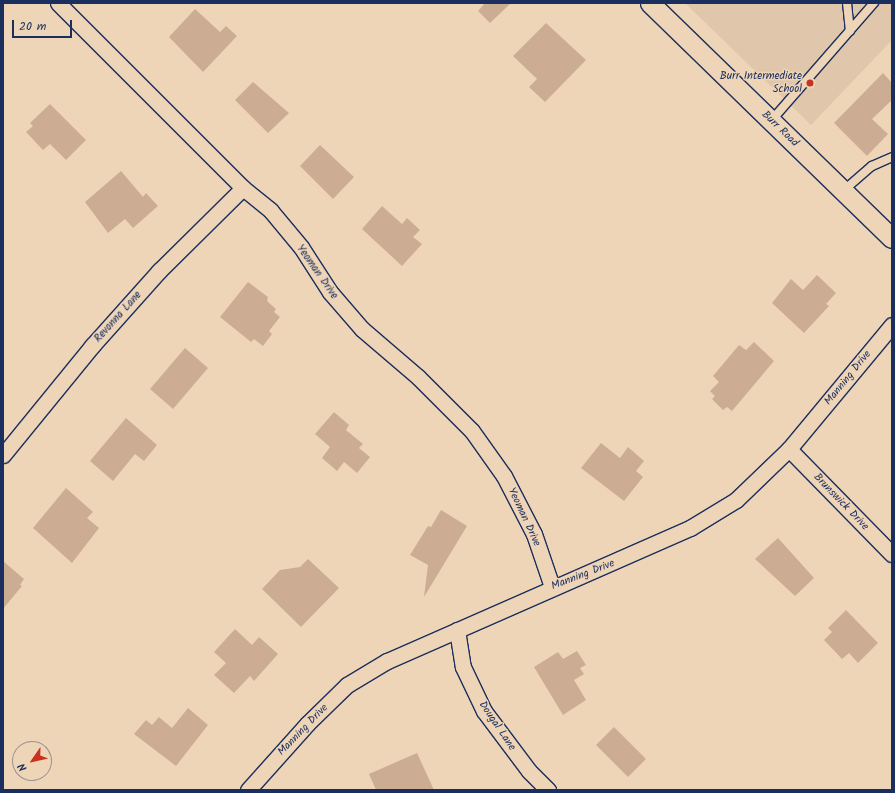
<!DOCTYPE html>
<html>
<head>
<meta charset="utf-8">
<style>
	body { margin:0 }
	#map { position:relative; width:895px; height:793px; overflow:hidden; background:#efd5b7; font-family:Kalam,sans-serif }
	div>[style] { position:absolute }
	[style*='--x'] { left:calc(var(--x)*1px); top:calc(var(--y)*1px); width:calc(var(--w)*1px); rotate:calc(var(--a)*1deg) }
	.built>* { inset:0; background:#e0c6aa }
	.building>* { inset:0; background:#ccad94 }
	.roads { filter:drop-shadow(1px 0 #1b2f5e) drop-shadow(-1px 0 #1b2f5e) drop-shadow(0 1px #1b2f5e) drop-shadow(0 -1px #1b2f5e) }
	.service>* { height:8px; margin:-4px; padding:0 4px; transform-origin:4px; border-radius:4px; background:#efd5b7 }
	.minor>* { height:15px; margin:-7.5px; padding:0 7.5px; transform-origin:7.5px; border-radius:7.5px; background:#efd5b7 }
	.tertiary>* { height:19px; margin:-9.5px; padding:0 9.5px; transform-origin:9.5px; border-radius:9.5px; background:#efd5b7 }
	.dots>* { width:11px; height:11px; translate:-50% -50%; box-sizing:border-box; border:2px solid #efd5b7; border-radius:50% }
	span { translate:-50% -50%; white-space:nowrap; text-align:center; line-height:1.15; -webkit-text-stroke:3px #efd5b7; paint-order:stroke }
	.poi-label { font-size:11px; color:#1b2f5e }
	.right { translate:-100% -50%; text-align:right }
	.street-label { font-size:11px; color:#1b2f5e }
	.frame { position:absolute; inset:0; border:4px solid #1b2f5e; pointer-events:none }
	.north { position:absolute; left:12px; top:741px; width:40px; height:40px; box-sizing:border-box; background:#efd5b7; border:1px solid #9a9393; border-radius:50%; rotate:236deg; font-size:11px; font-weight:700; line-height:16px; text-align:center; color:#1b2f5e }
	.north::after { content:''; display:block; margin:auto; width:14px; height:18px; background:#c8321e; clip-path:polygon(50% 0,100% 100%,50% 72%,0 100%) }
	.scale { position:absolute; left:12px; top:20px; width:60px; height:18px; box-sizing:border-box; border:2px solid #1b2f5e; border-top:0; padding-left:5px; font-size:12px; line-height:14px; white-space:nowrap; color:#1b2f5e; -webkit-text-stroke:3px #efd5b7; paint-order:stroke }
</style>
</head>
<body>
<div id="map">
	<div class="built">
		<i style="clip-path:polygon(685px 3px,892px 3px,892px 40px,811px 125px)"></i>
	</div>
	<div class="building">
		<i style="clip-path:polygon(485px 3px,511px 3px,490px 23px,478px 11px)"></i>
		<i style="clip-path:polygon(195px 9px,220px 32px,226px 26px,237px 36px,203px 72px,169px 37px)"></i>
		<i style="clip-path:polygon(546px 23px,586px 60px,545px 102px,529px 87px,537px 79px,513px 56px)"></i>
		<i style="clip-path:polygon(883px 73px,892px 83px,892px 100px,872px 119px,888px 134px,867px 156px,834px 123px)"></i>
		<i style="clip-path:polygon(253px 82px,289px 113px,268px 133px,235px 100px)"></i>
		<i style="clip-path:polygon(50px 104px,86px 140px,66px 160px,50px 144px,43px 150px,26px 132px,33px 126px,30px 123px)"></i>
		<i style="clip-path:polygon(320px 145px,354px 177px,333px 199px,300px 166px)"></i>
		<i style="clip-path:polygon(121px 171px,143px 197px,146px 193px,158px 206px,133px 228px,125px 219px,108px 233px,85px 202px)"></i>
		<i style="clip-path:polygon(382px 206px,402px 224px,407px 218px,420px 230px,413px 237px,422px 244px,402px 266px,362px 229px)"></i>
		<i style="clip-path:polygon(817px 275px,836px 293px,826px 304px,829px 306px,804px 333px,772px 303px,791px 279px,803px 290px)"></i>
		<i style="clip-path:polygon(248px 282px,268px 297px,267px 301px,276px 309px,274px 312px,280px 317px,269px 331px,272px 334px,263px 346px,254px 339px,251px 342px,220px 317px)"></i>
		<i style="clip-path:polygon(754px 342px,774px 361px,732px 411px,727px 407px,723px 410px,712px 399px,715px 396px,710px 391px,719px 382px,713px 376px,739px 345px,746px 350px)"></i>
		<i style="clip-path:polygon(185px 348px,208px 368px,173px 409px,150px 389px)"></i>
		<i style="clip-path:polygon(334px 412px,349px 425px,346px 430px,363px 444px,359px 448px,370px 457px,357px 473px,344px 462px,337px 471px,322px 458px,330px 447px,315px 434px)"></i>
		<i style="clip-path:polygon(126px 418px,157px 445px,144px 461px,135px 454px,113px 481px,90px 461px)"></i>
		<i style="clip-path:polygon(601px 443px,620px 458px,628px 447px,644px 461px,636px 471px,643px 477px,624px 501px,581px 468px)"></i>
		<i style="clip-path:polygon(66px 488px,93px 512px,87px 518px,99px 528px,72px 563px,33px 528px)"></i>
		<i style="clip-path:polygon(441px 510px,467px 526px,424px 597px,428px 565px,410px 555px,428px 526px,431px 527px)"></i>
		<i style="clip-path:polygon(778px 538px,814px 578px,795px 596px,755px 559px)"></i>
		<i style="clip-path:polygon(308px 559px,339px 588px,301px 627px,262px 589px,280px 570px,300px 567px)"></i>
		<i style="clip-path:polygon(3px 561px,24px 579px,20px 585px,22px 586px,3px 609px)"></i>
		<i style="clip-path:polygon(846px 610px,878px 643px,858px 663px,849px 653px,842px 659px,824px 640px,832px 632px,828px 628px)"></i>
		<i style="clip-path:polygon(235px 629px,252px 645px,259px 637px,278px 654px,254px 681px,250px 676px,234px 693px,214px 675px,226px 663px,214px 652px)"></i>
		<i style="clip-path:polygon(577px 651px,586px 665px,580px 668px,584px 674px,574px 680px,586px 700px,563px 715px,534px 667px,558px 652px,563px 659px)"></i>
		<i style="clip-path:polygon(188px 708px,208px 725px,176px 766px,134px 734px,146px 720px,152px 725px,159px 717px,172px 728px)"></i>
		<i style="clip-path:polygon(614px 727px,646px 759px,628px 777px,596px 745px)"></i>
		<i style="clip-path:polygon(417px 753px,434px 790px,376px 790px,369px 774px)"></i>
	</div>
	<div class="roads">
		<div class="service">
			<i style="--x:847;--y:3;--w:28;--a:84"></i>
			<i style="--x:771;--y:121;--w:157;--a:-48.9"></i>
			<i style="--x:843;--y:191;--w:38;--a:-41"></i>
			<i style="--x:872;--y:166;--w:22;--a:-24"></i>
		</div>
		<div class="minor">
			<i style="--x:58;--y:3;--w:262;--a:45"></i>
			<i style="--x:243;--y:188;--w:36;--a:39"></i>
			<i style="--x:271;--y:211;--w:47;--a:50.2"></i>
			<i style="--x:301;--y:247;--w:54;--a:57.2"></i>
			<i style="--x:330;--y:292;--w:49;--a:49.1"></i>
			<i style="--x:362;--y:329;--w:74;--a:40.6"></i>
			<i style="--x:418;--y:377;--w:76;--a:45"></i>
			<i style="--x:472;--y:431;--w:55;--a:54.6"></i>
			<i style="--x:504;--y:476;--w:65;--a:62.7"></i>
			<i style="--x:534;--y:534;--w:56;--a:71.2"></i>
			<i style="--x:789;--y:449;--w:147;--a:45.6"></i>
			<i style="--x:3;--y:455;--w:141;--a:-50.8"></i>
			<i style="--x:92;--y:346;--w:101;--a:-48.2"></i>
			<i style="--x:159;--y:271;--w:118;--a:-44.7"></i>
			<i style="--x:457;--y:630;--w:37;--a:81"></i>
			<i style="--x:463;--y:667;--w:49;--a:64.5"></i>
			<i style="--x:484;--y:711;--w:75;--a:53.1"></i>
			<i style="--x:529;--y:771;--w:27;--a:45"></i>
			<i style="--x:248;--y:790;--w:89;--a:-48.2"></i>
			<i style="--x:307;--y:724;--w:56;--a:-44.3"></i>
			<i style="--x:347;--y:685;--w:47;--a:-31"></i>
			<i style="--x:387;--y:661;--w:331;--a:-23.7"></i>
			<i style="--x:690;--y:528;--w:54;--a:-31.3"></i>
			<i style="--x:736;--y:500;--w:74;--a:-43.9"></i>
			<i style="--x:789;--y:449;--w:161;--a:-50.3"></i>
		</div>
		<div class="tertiary">
			<i style="--x:650;--y:3;--w:337;--a:44.2"></i>
		</div>
	</div>
	<div class="dots">
		<i style="left:810px;top:83px;background:#c8321e"></i>
	</div>
	<div class="poi-label">
		<span class="right" style="left:802px;top:83px">Burr Intermediate<br>School</span>
	</div>
	<div class="street-label">
		<span style="left:780px;top:129px;rotate:44deg">Burr Road</span>
		<span style="left:317px;top:272px;rotate:55deg">Yeoman Drive</span>
		<span style="left:118px;top:317px;rotate:-48deg">Revonna Lane</span>
		<span style="left:848px;top:378px;rotate:-51deg">Manning Drive</span>
		<span style="left:841px;top:502px;rotate:46deg">Brunswick Drive</span>
		<span style="left:524px;top:517px;rotate:65deg">Yeoman Drive</span>
		<span style="left:583px;top:575px;rotate:-21deg">Manning Drive</span>
		<span style="left:497px;top:726px;rotate:56deg">Dougal Lane</span>
		<span style="left:303px;top:730px;rotate:-46deg">Manning Drive</span>
	</div>
	<div class="frame"></div>
	<div class="north">N</div>
	<div class="scale">20 m</div>
</div>
</body>
</html>
